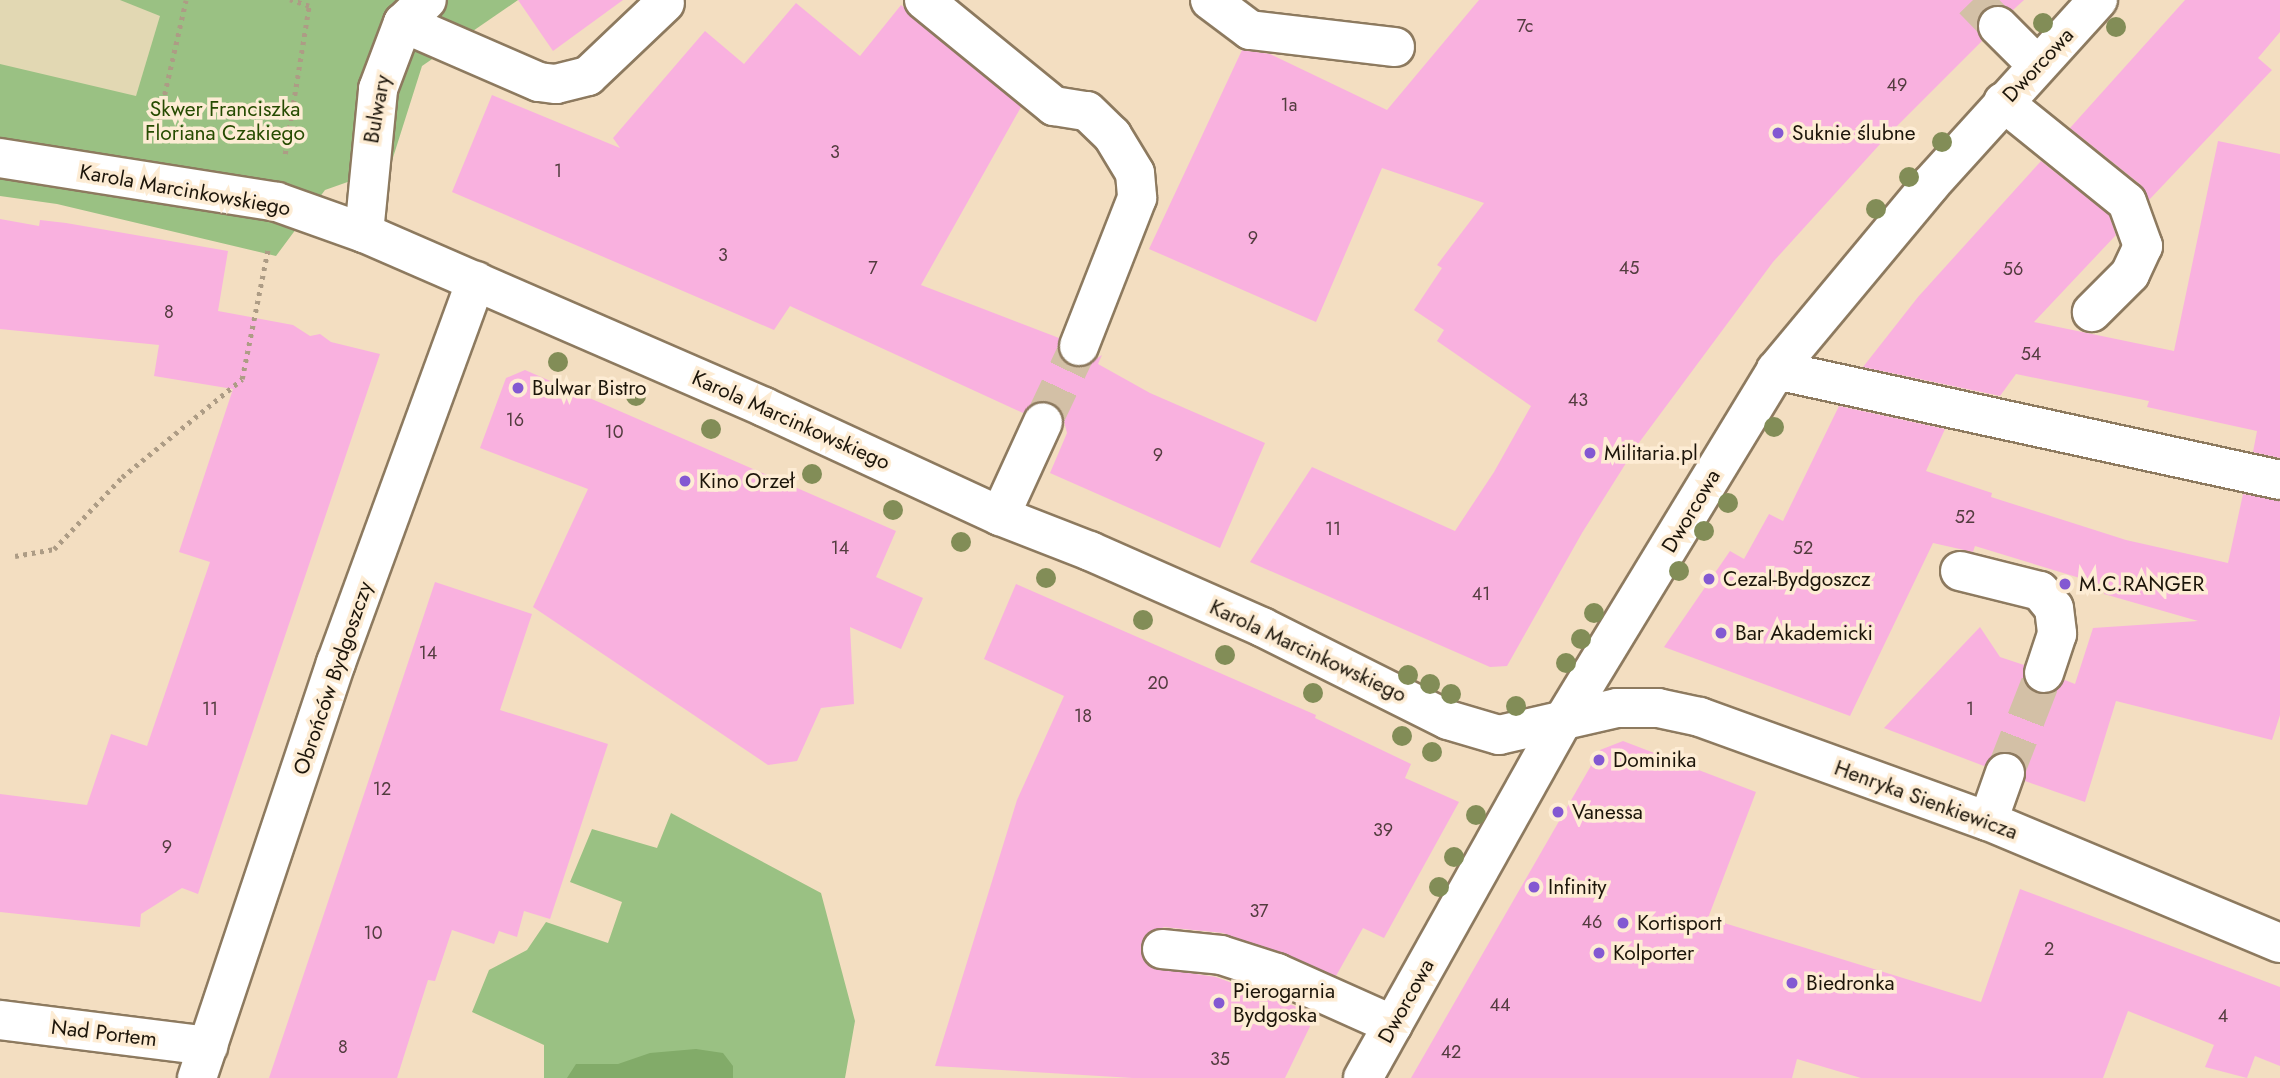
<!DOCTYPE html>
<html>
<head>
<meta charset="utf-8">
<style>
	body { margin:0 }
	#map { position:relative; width:2280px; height:1078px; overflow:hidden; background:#f3dec1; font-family:Jost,sans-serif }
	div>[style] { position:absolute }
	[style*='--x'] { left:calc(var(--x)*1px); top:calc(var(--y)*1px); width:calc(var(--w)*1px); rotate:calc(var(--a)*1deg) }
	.green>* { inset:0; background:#9ac183 }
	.forest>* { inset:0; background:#82ab69 }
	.sand>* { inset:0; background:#e2d8b3 }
	.building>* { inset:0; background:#f9b1df }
	.minor-tunnel>* { height:38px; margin-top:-19px; transform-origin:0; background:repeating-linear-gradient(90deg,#d3c0a6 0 38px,transparent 0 57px) }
	.path>* { height:4.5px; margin-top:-2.25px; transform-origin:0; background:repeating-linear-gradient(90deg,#ad9c85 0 3.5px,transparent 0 8.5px) }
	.roads { filter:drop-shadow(2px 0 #8d7a5f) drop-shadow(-2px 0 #8d7a5f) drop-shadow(0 2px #8d7a5f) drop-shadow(0 -2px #8d7a5f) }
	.minor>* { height:38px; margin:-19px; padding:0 19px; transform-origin:19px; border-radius:19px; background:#fff }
	.trees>* { width:20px; height:20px; margin:-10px; border-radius:50%; background:#828d57 }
	.dots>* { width:19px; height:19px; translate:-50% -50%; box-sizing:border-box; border:4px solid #fdecd4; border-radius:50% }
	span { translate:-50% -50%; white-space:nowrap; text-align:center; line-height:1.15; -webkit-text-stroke:7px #fdecd4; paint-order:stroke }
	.number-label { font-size:18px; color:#533c3f }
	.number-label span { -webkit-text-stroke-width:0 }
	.street-label { font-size:21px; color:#1c150a }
	.park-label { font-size:21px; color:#264b01 }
	.poi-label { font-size:21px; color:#1c150a }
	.left { translate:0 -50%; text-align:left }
</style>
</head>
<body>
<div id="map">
	<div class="green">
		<i style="clip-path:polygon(0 0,518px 0,422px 66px,390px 167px,325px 190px,276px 256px,57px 204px,0 196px)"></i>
		<i style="clip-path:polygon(671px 813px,821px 893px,855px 1021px,845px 1078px,544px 1078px,544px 1045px,472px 1012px,489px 970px,527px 950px,546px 922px,608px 943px,622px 902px,570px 882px,592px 829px,657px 848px)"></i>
	</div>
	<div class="forest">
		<i style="clip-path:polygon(696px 1049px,723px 1053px,733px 1066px,733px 1078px,567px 1078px,576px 1064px,618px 1064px,650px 1053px)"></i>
	</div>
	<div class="sand">
		<i style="clip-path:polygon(0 0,120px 0,160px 16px,136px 96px,0 64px)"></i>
	</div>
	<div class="building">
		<i style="clip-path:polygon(518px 0,623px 0,553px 51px)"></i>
		<i style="clip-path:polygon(1479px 0,2024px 0,2013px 10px,1993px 5px,1982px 11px,1977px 31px,1982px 41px,1891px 132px,1773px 262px,1638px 444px,1582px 533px,1507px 666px,1490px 667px,1250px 562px,1312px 467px,1455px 531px,1494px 472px,1531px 406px,1437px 341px,1444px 330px,1414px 310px,1442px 268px,1437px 265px,1484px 203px,1382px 168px,1316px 322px,1149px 249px,1242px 50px,1270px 54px,1387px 110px)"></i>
		<i style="clip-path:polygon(2185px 0,2280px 0,2280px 32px,2258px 58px,2272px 70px,2149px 200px,2141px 185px,2070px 128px)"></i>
		<i style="clip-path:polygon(796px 3px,860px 56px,901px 5px,1021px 107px,921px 285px,1059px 338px,1062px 359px,1072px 367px,1083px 367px,1102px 355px,1098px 364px,1150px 393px,1265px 443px,1220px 548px,1050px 473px,1067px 433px,1061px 410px,1053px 402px,1040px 400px,1023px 413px,790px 306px,774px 330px,452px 192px,492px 95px,620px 148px,613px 138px,705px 31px,744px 64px)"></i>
		<i style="clip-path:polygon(2218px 141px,2280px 154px,2280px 458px,2253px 452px,2257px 431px,2147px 407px,2149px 401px,2016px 374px,2000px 396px,1863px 367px,1918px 297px,2041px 161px,2109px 215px,2116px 235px,2034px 322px,2174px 351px)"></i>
		<i style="clip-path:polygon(0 219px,39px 226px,40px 220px,66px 223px,228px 251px,218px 311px,293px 325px,310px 336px,320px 334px,331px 342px,380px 354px,198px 894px,182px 888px,141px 914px,140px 927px,0 912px,0 794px,87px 805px,111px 734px,147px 746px,210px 562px,179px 552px,233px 389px,154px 376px,159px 345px,0 329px)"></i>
		<i style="clip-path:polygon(525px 370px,896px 531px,876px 577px,923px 598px,901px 649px,850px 627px,854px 704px,821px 708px,797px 761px,768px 765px,533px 607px,588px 489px,480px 448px,506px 378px)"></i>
		<i style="clip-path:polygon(1839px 406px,1945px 429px,1926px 471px,1992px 493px,1991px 497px,2126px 540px,2228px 563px,2243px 494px,2280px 501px,2280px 715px,2272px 740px,2116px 701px,2085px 802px,2025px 781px,2026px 768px,2013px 753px,2000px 752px,1984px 766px,1884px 728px,1980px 627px,2000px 657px,2024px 665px,2028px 688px,2048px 694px,2065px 680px,2075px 684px,2093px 628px,2198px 621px,2104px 594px,2106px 586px,1975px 546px,1973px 552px,1933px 543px,1850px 716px,1664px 647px,1730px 551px,1744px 559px,1769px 514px,1783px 521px)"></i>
		<i style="clip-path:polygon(435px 582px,532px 614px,500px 710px,608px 744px,550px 919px,524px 911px,517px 937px,499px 931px,494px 944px,452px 930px,435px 981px,428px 980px,397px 1078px,269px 1078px)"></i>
		<i style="clip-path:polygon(1016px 584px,1316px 715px,1315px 718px,1411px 764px,1405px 778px,1459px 802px,1384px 938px,1363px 928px,1336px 976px,1223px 933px,1164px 927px,1144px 937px,1142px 957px,1150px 967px,1216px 977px,1316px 1014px,1285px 1078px,1133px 1078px,935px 1066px,1017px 800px,1064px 696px,984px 659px)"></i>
		<i style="clip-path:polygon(1623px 741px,1756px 792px,1708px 918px,1981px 1002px,2020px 889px,2280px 987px,2280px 1066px,2255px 1056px,2247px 1078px,2205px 1067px,2214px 1045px,2128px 1011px,2103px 1078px,1861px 1078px,1797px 1059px,1792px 1078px,1411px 1078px,1600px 750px)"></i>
	</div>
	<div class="minor-tunnel">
		<i style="--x:1973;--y:0;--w:36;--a:46"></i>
		<i style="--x:1043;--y:422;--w:84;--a:-64.7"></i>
		<i style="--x:2005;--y:773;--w:107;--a:-68.7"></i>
	</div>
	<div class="path">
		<i style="--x:155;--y:136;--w:139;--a:-77.2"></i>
		<i style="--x:285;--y:154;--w:150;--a:-80.8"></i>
		<i style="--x:309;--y:6;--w:20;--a:-162"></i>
		<i style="--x:15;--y:556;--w:40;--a:-10"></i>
		<i style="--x:54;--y:549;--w:99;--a:-46.6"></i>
		<i style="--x:122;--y:477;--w:155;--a:-39.2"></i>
		<i style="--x:242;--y:379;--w:133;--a:-78.7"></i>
	</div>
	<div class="roads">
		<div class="minor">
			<i style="--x:924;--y:0;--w:168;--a:39.2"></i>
			<i style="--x:1054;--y:106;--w:33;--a:9"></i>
			<i style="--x:1087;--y:111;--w:35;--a:44"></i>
			<i style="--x:1112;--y:135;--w:44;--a:58.8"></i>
			<i style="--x:1135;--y:173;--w:25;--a:85"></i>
			<i style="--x:1137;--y:198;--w:159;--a:111.4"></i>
			<i style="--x:1210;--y:0;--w:50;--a:36.9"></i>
			<i style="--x:1250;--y:30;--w:146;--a:6.7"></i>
			<i style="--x:403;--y:23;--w:148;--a:23.5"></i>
			<i style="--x:539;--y:82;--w:17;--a:7"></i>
			<i style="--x:556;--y:84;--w:33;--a:-14"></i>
			<i style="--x:588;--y:76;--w:106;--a:-43.5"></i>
			<i style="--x:1998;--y:26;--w:55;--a:45"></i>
			<i style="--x:2003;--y:102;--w:159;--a:38.9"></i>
			<i style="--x:2127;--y:202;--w:47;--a:70"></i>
			<i style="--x:2143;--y:246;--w:31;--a:115"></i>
			<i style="--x:2130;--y:274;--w:54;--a:135"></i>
			<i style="--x:0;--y:158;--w:280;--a:9"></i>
			<i style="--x:277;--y:202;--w:92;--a:19.6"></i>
			<i style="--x:364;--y:233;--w:436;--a:23.5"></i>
			<i style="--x:764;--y:407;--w:260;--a:24.8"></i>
			<i style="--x:1000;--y:516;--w:97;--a:21.3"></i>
			<i style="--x:1090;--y:551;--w:188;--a:23.8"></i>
			<i style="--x:1262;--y:627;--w:208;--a:26.6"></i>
			<i style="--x:1448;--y:720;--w:53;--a:16.4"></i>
			<i style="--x:1499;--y:735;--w:121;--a:-12.9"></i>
			<i style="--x:1617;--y:708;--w:41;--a:0"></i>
			<i style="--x:1658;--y:708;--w:43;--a:12.1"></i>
			<i style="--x:1700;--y:717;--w:306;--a:19.9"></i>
			<i style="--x:1988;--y:821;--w:316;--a:22.7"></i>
			<i style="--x:364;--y:233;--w:145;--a:-84.4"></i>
			<i style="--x:378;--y:89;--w:71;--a:-69.3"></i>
			<i style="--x:403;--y:23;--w:33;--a:-44"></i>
			<i style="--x:1776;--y:370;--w:516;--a:12.31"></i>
			<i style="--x:1000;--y:516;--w:103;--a:-65.4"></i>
			<i style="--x:1960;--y:571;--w:82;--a:14"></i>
			<i style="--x:2040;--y:591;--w:22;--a:51"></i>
			<i style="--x:2054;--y:608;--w:26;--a:83"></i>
			<i style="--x:2057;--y:634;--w:41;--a:108.4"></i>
			<i style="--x:1988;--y:821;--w:51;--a:-70.5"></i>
			<i style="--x:1162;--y:949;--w:59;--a:5.8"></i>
			<i style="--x:1221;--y:955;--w:59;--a:17.8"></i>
			<i style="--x:1277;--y:973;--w:127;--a:24.1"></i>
			<i style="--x:0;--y:1020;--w:210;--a:7.1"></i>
			<i style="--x:197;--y:1078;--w:438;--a:-71.5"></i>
			<i style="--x:336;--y:663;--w:407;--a:-69.9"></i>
			<i style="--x:1363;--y:1078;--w:406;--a:-60.8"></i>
			<i style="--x:1561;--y:724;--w:414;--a:-58.7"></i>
			<i style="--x:1776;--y:370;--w:241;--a:-50.2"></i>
			<i style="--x:1930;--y:185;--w:250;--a:-47.8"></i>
		</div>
	</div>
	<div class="trees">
		<i style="left:2043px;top:23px"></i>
		<i style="left:2116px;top:27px"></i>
		<i style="left:1942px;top:142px"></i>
		<i style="left:1909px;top:177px"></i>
		<i style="left:1876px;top:209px"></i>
		<i style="left:558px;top:362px"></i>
		<i style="left:636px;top:396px"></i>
		<i style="left:1774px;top:427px"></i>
		<i style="left:711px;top:429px"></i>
		<i style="left:812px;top:474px"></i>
		<i style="left:1728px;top:503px"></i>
		<i style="left:893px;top:510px"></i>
		<i style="left:1704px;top:531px"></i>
		<i style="left:961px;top:542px"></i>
		<i style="left:1679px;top:571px"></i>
		<i style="left:1046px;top:578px"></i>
		<i style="left:1594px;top:613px"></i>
		<i style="left:1143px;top:620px"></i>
		<i style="left:1581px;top:639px"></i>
		<i style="left:1225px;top:655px"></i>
		<i style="left:1566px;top:663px"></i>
		<i style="left:1408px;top:675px"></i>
		<i style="left:1430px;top:684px"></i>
		<i style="left:1313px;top:693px"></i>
		<i style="left:1451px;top:694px"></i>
		<i style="left:1516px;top:706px"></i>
		<i style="left:1402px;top:736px"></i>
		<i style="left:1432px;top:752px"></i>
		<i style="left:1476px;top:815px"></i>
		<i style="left:1454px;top:857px"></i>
		<i style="left:1439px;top:887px"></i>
	</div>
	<div class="dots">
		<i style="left:1778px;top:133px;background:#8358d2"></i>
		<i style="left:518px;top:388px;background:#8358d2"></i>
		<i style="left:1590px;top:453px;background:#8358d2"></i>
		<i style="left:685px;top:481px;background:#8358d2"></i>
		<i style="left:1709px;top:579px;background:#8358d2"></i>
		<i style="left:2065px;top:584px;background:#8358d2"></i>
		<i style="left:1721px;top:633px;background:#8358d2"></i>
		<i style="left:1599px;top:760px;background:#8358d2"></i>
		<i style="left:1558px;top:812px;background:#8358d2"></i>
		<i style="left:1534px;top:887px;background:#8358d2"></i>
		<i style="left:1623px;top:923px;background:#8358d2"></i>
		<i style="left:1599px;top:953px;background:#8358d2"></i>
		<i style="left:1792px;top:983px;background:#8358d2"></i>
		<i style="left:1219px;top:1003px;background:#8358d2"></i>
	</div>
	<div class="number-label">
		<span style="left:1525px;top:26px">7c</span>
		<span style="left:1897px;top:85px">49</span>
		<span style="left:1289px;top:105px">1a</span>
		<span style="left:835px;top:152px">3</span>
		<span style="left:558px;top:171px">1</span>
		<span style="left:1253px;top:238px">9</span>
		<span style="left:723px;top:255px">3</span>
		<span style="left:873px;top:268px">7</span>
		<span style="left:1629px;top:268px">45</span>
		<span style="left:2013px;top:269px">56</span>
		<span style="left:169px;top:312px">8</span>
		<span style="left:2031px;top:354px">54</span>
		<span style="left:1578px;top:400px">43</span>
		<span style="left:515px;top:420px">16</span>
		<span style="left:614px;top:432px">10</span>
		<span style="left:1158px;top:455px">9</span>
		<span style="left:1965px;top:517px">52</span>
		<span style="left:1333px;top:529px">11</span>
		<span style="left:840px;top:548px">14</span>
		<span style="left:1803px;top:548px">52</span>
		<span style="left:1481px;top:594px">41</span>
		<span style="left:428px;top:653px">14</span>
		<span style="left:1158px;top:683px">20</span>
		<span style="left:210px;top:709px">11</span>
		<span style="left:1970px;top:709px">1</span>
		<span style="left:1083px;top:716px">18</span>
		<span style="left:382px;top:789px">12</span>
		<span style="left:1383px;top:830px">39</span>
		<span style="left:167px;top:847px">9</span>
		<span style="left:1259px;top:911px">37</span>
		<span style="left:1592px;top:922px">46</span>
		<span style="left:373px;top:933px">10</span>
		<span style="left:2049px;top:949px">2</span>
		<span style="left:1500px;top:1005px">44</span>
		<span style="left:2223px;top:1016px">4</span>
		<span style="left:343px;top:1047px">8</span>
		<span style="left:1451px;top:1052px">42</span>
		<span style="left:1220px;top:1059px">35</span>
	</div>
	<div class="street-label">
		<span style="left:2038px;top:65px;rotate:-47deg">Dworcowa</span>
		<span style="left:377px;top:109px;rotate:-80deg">Bulwary</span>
		<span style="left:185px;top:190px;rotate:10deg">Karola Marcinkowskiego</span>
		<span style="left:791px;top:420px;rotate:24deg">Karola Marcinkowskiego</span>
		<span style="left:1691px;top:511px;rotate:-59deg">Dworcowa</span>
		<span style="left:1308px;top:651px;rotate:25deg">Karola Marcinkowskiego</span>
		<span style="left:333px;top:678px;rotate:-71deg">Obrońców Bydgoszczy</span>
		<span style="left:1926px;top:800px;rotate:20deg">Henryka Sienkiewicza</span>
		<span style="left:1406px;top:1001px;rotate:-61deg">Dworcowa</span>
		<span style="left:104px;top:1033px;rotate:7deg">Nad Portem</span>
	</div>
	<div class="park-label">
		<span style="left:225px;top:121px">Skwer Franciszka<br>Floriana Czakiego</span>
	</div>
	<div class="poi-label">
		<span class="left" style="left:1792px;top:133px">Suknie ślubne</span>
		<span class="left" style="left:532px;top:388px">Bulwar Bistro</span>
		<span class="left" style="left:1604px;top:453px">Militaria.pl</span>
		<span class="left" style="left:699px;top:481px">Kino Orzeł</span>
		<span class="left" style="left:1723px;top:579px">Cezal-Bydgoszcz</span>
		<span class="left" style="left:2079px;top:584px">M.C.RANGER</span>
		<span class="left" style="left:1735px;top:633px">Bar Akademicki</span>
		<span class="left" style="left:1613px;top:760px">Dominika</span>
		<span class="left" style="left:1572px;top:812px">Vanessa</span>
		<span class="left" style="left:1548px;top:887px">Infinity</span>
		<span class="left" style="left:1637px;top:923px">Kortisport</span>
		<span class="left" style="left:1613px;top:953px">Kolporter</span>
		<span class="left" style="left:1806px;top:983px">Biedronka</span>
		<span class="left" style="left:1233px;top:1003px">Pierogarnia<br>Bydgoska</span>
	</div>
</div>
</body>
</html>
